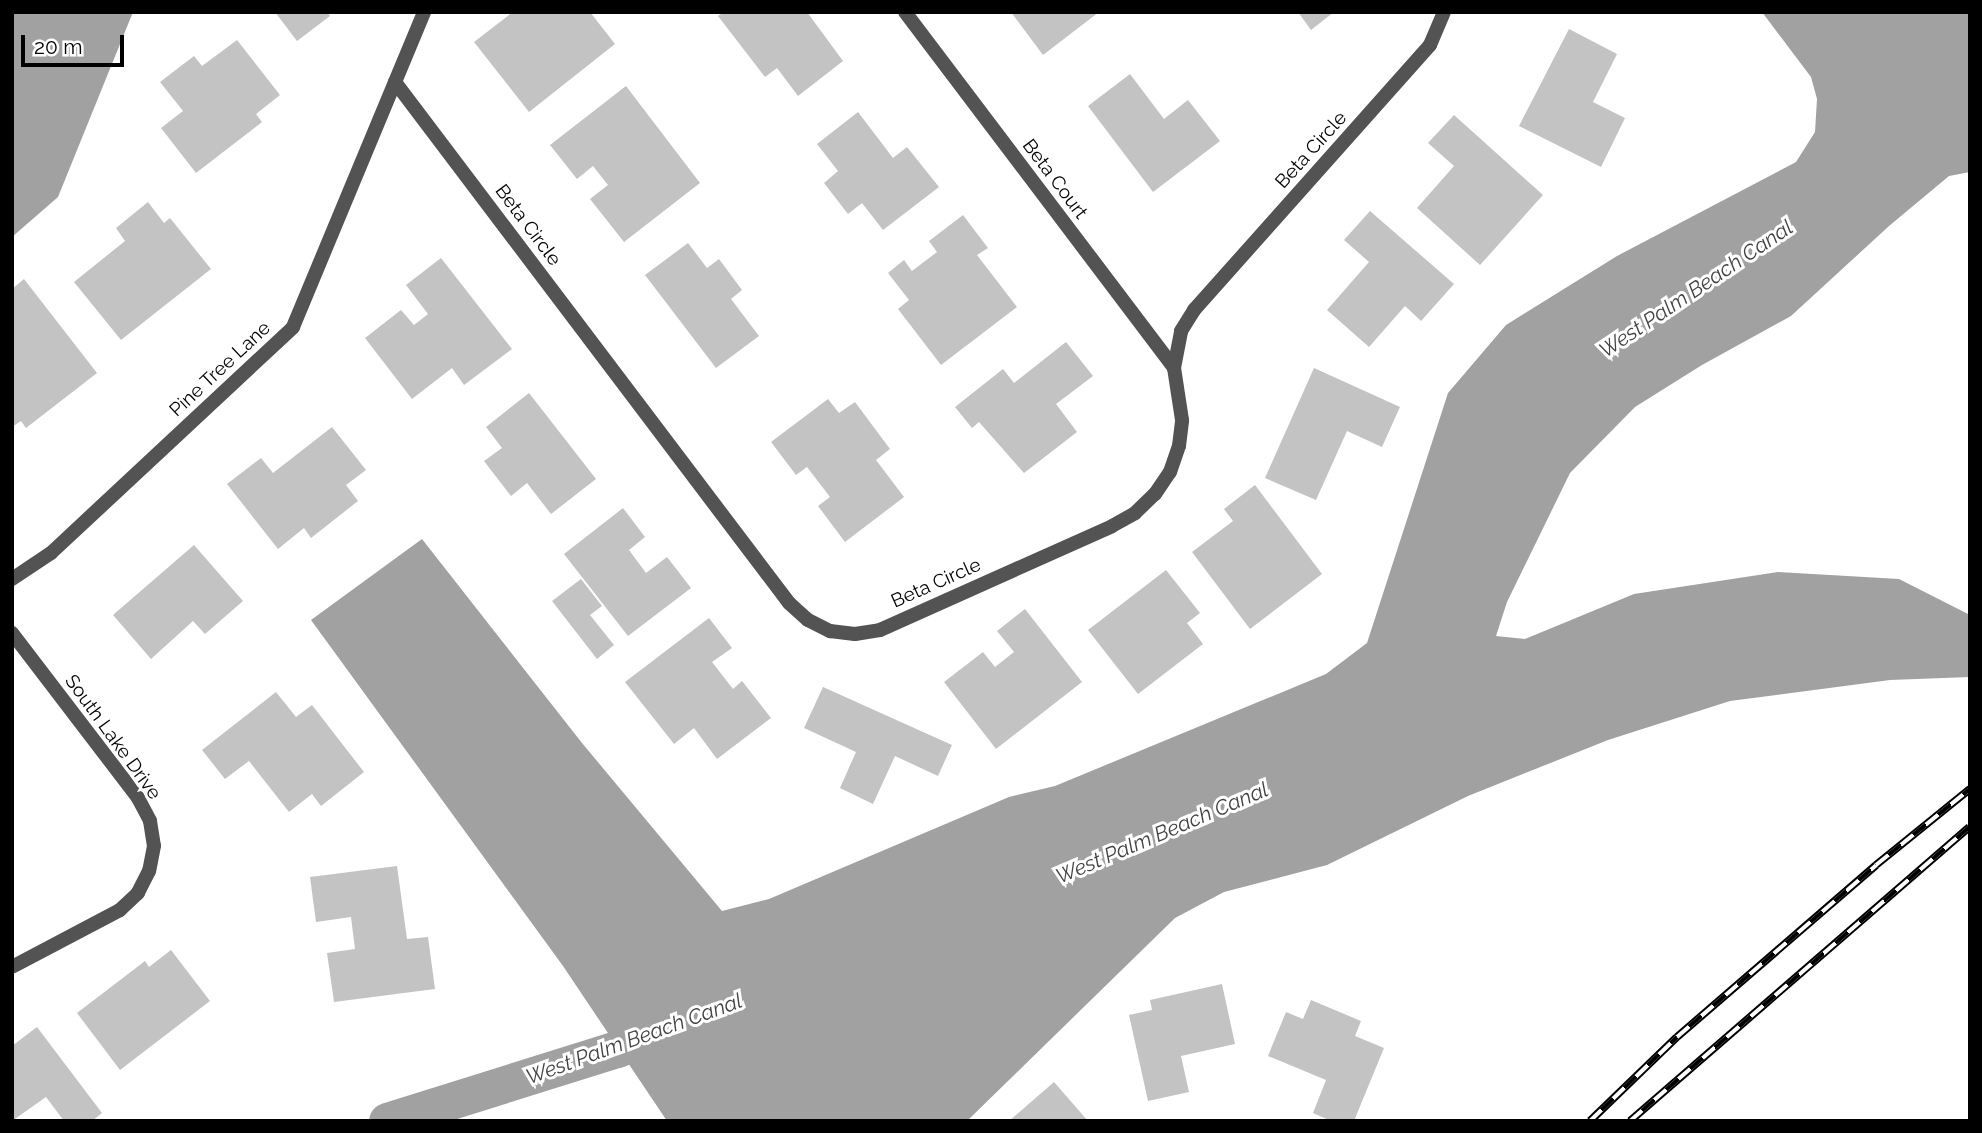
<!DOCTYPE html>
<html>
<head>
<meta charset="utf-8">
<style>
	body { margin:0 }
	#map { position:relative; width:1982px; height:1133px; overflow:hidden; background:#fff; font-family:Raleway,sans-serif }
	div>[style] { position:absolute }
	[style*='--x'] { left:calc(var(--x)*1px); top:calc(var(--y)*1px); width:calc(var(--w)*1px); rotate:calc(var(--a)*1deg) }
	.water>* { inset:0; background:#a1a1a1 }
	.canal>* { height:37px; margin:-18.5px; padding:0 18.5px; transform-origin:18.5px; border-radius:18.5px; background:#a1a1a1 }
	.building>* { inset:0; background:#c3c3c3 }
	.minor>* { height:14px; margin:-7px; padding:0 7px; transform-origin:7px; border-radius:7px; background:#535353 }
	.rail>* { height:8px; margin-top:-4px; transform-origin:0; background:repeating-linear-gradient(90deg,#fff 0 16px,#000 0 32px); box-sizing:border-box; border-block:2px solid #000 }
	span { translate:-50% -50%; white-space:nowrap; text-align:center; line-height:1.15; -webkit-text-stroke:6px #fff; paint-order:stroke }
	.street-label { font-size:19px; color:#000 }
	.water-label { font-size:21px; color:#424242; font-style:italic }
	.frame { position:absolute; inset:0; border:14px solid #000; pointer-events:none }
	.scale { position:absolute; left:21px; top:35px; width:103px; height:32px; box-sizing:border-box; border:4px solid #000; border-top:0; padding-left:9px; font-size:21px; line-height:24px; white-space:nowrap; color:#000; -webkit-text-stroke:5px #fff; paint-order:stroke }
</style>
</head>
<body>
<div id="map">
	<div class="water">
		<i style="clip-path:polygon(12px 12px,133px 12px,58px 197px,12px 237px)"></i>
		<i style="clip-path:polygon(1762px 12px,1970px 12px,1970px 172px,1949px 176px,1889px 226px,1791px 316px,1702px 365px,1635px 407px,1570px 473px,1507px 602px,1496px 636px,1525px 639px,1634px 594px,1778px 572px,1899px 579px,1970px 615px,1970px 677px,1890px 680px,1730px 701px,1608px 740px,1468px 796px,1327px 865px,1224px 892px,1175px 918px,967px 1121px,667px 1121px,563px 966px,311px 620px,422px 539px,582px 743px,722px 911px,769px 899px,1009px 797px,1055px 786px,1326px 674px,1367px 643px,1448px 393px,1506px 325px,1617px 256px,1796px 162px,1815px 132px,1817px 99px,1811px 77px)"></i>
	</div>
	<div class="canal">
		<i style="--x:387;--y:1121;--w:241;--a:-17.4"></i>
		<i style="--x:617;--y:1049;--w:48;--a:-21.8"></i>
	</div>
	<div class="building">
		<i style="clip-path:polygon(275px 12px,327px 12px,330px 16px,297px 41px)"></i>
		<i style="clip-path:polygon(513px 12px,590px 12px,615px 44px,529px 112px,474px 42px)"></i>
		<i style="clip-path:polygon(724px 12px,807px 12px,843px 61px,798px 96px,777px 68px,765px 77px,718px 16px)"></i>
		<i style="clip-path:polygon(1011px 12px,1099px 12px,1043px 55px)"></i>
		<i style="clip-path:polygon(1298px 12px,1334px 12px,1311px 30px)"></i>
		<i style="clip-path:polygon(1569px 29px,1617px 54px,1593px 102px,1625px 118px,1601px 167px,1519px 126px)"></i>
		<i style="clip-path:polygon(237px 40px,280px 95px,256px 114px,262px 122px,196px 173px,161px 128px,183px 111px,160px 82px,194px 56px,202px 66px)"></i>
		<i style="clip-path:polygon(1130px 74px,1164px 119px,1188px 100px,1220px 141px,1153px 192px,1088px 106px)"></i>
		<i style="clip-path:polygon(626px 86px,700px 183px,624px 242px,590px 199px,608px 185px,593px 166px,577px 179px,550px 145px)"></i>
		<i style="clip-path:polygon(858px 112px,893px 158px,907px 147px,939px 187px,883px 230px,862px 203px,848px 214px,824px 183px,838px 171px,817px 144px)"></i>
		<i style="clip-path:polygon(1454px 115px,1543px 195px,1480px 265px,1417px 208px,1454px 166px,1428px 143px)"></i>
		<i style="clip-path:polygon(148px 202px,164px 223px,170px 218px,211px 269px,121px 340px,74px 282px,125px 241px,116px 228px)"></i>
		<i style="clip-path:polygon(1370px 211px,1454px 284px,1421px 321px,1405px 306px,1369px 347px,1327px 310px,1369px 262px,1344px 240px)"></i>
		<i style="clip-path:polygon(963px 215px,988px 248px,977px 255px,1017px 307px,941px 365px,898px 309px,909px 300px,888px 273px,904px 260px,912px 271px,937px 252px,929px 241px)"></i>
		<i style="clip-path:polygon(688px 243px,707px 268px,719px 259px,742px 290px,731px 299px,759px 336px,716px 368px,645px 275px)"></i>
		<i style="clip-path:polygon(441px 258px,512px 349px,464px 385px,452px 368px,412px 399px,365px 338px,401px 310px,414px 325px,428px 314px,406px 285px)"></i>
		<i style="clip-path:polygon(24px 279px,97px 373px,26px 428px,21px 421px,12px 427px,12px 289px)"></i>
		<i style="clip-path:polygon(1066px 342px,1093px 376px,1056px 404px,1077px 432px,1024px 473px,979px 422px,972px 428px,955px 407px,1003px 369px,1014px 383px)"></i>
		<i style="clip-path:polygon(1314px 368px,1400px 407px,1382px 447px,1347px 431px,1316px 500px,1265px 478px)"></i>
		<i style="clip-path:polygon(529px 393px,596px 479px,551px 514px,527px 483px,511px 496px,484px 461px,502px 448px,486px 427px)"></i>
		<i style="clip-path:polygon(828px 399px,839px 413px,855px 402px,890px 449px,876px 460px,904px 497px,845px 542px,818px 506px,830px 497px,807px 467px,796px 475px,771px 442px)"></i>
		<i style="clip-path:polygon(332px 427px,366px 470px,346px 485px,358px 501px,311px 538px,304px 528px,278px 549px,227px 484px,261px 458px,273px 473px)"></i>
		<i style="clip-path:polygon(1255px 485px,1322px 574px,1250px 629px,1192px 552px,1233px 521px,1224px 509px)"></i>
		<i style="clip-path:polygon(623px 508px,645px 537px,629px 550px,646px 573px,667px 557px,691px 588px,628px 636px,564px 554px)"></i>
		<i style="clip-path:polygon(194px 545px,243px 601px,205px 634px,193px 621px,151px 659px,113px 615px)"></i>
		<i style="clip-path:polygon(1166px 570px,1200px 613px,1187px 623px,1203px 644px,1138px 694px,1088px 630px)"></i>
		<i style="clip-path:polygon(581px 579px,602px 606px,590px 615px,614px 645px,597px 659px,552px 601px)"></i>
		<i style="clip-path:polygon(1025px 609px,1082px 682px,996px 749px,944px 682px,983px 652px,995px 667px,1014px 652px,997px 631px)"></i>
		<i style="clip-path:polygon(709px 618px,732px 648px,712px 662px,733px 689px,742px 681px,771px 718px,717px 759px,694px 728px,674px 744px,625px 682px)"></i>
		<i style="clip-path:polygon(823px 687px,952px 745px,938px 776px,895px 756px,873px 804px,840px 788px,856px 752px,804px 728px)"></i>
		<i style="clip-path:polygon(276px 692px,296px 717px,312px 705px,364px 772px,321px 806px,312px 794px,289px 812px,249px 761px,225px 779px,202px 750px)"></i>
		<i style="clip-path:polygon(397px 866px,407px 939px,428px 937px,435px 989px,334px 1002px,327px 953px,355px 949px,351px 917px,316px 922px,310px 877px)"></i>
		<i style="clip-path:polygon(171px 950px,210px 1001px,120px 1070px,77px 1013px,145px 961px,149px 967px)"></i>
		<i style="clip-path:polygon(1222px 984px,1235px 1044px,1181px 1056px,1189px 1092px,1148px 1101px,1129px 1015px,1152px 1010px,1150px 1000px)"></i>
		<i style="clip-path:polygon(1311px 1000px,1361px 1021px,1355px 1036px,1384px 1048px,1354px 1121px,1331px 1121px,1313px 1113px,1326px 1080px,1268px 1056px,1286px 1012px,1303px 1019px)"></i>
		<i style="clip-path:polygon(37px 1027px,102px 1113px,92px 1121px,64px 1121px,46px 1097px,12px 1121px,12px 1046px)"></i>
		<i style="clip-path:polygon(1054px 1082px,1088px 1121px,1009px 1121px)"></i>
	</div>
	<div class="minor">
		<i style="--x:905;--y:12;--w:446;--a:52.9"></i>
		<i style="--x:395;--y:82;--w:653;--a:52.9"></i>
		<i style="--x:789;--y:603;--w:25;--a:42"></i>
		<i style="--x:808;--y:620;--w:25;--a:27"></i>
		<i style="--x:830;--y:631;--w:25;--a:7"></i>
		<i style="--x:855;--y:634;--w:25;--a:-9"></i>
		<i style="--x:880;--y:630;--w:254;--a:-24.1"></i>
		<i style="--x:1112;--y:526;--w:26;--a:-29"></i>
		<i style="--x:1135;--y:513;--w:28;--a:-44"></i>
		<i style="--x:1155;--y:494;--w:27;--a:-56"></i>
		<i style="--x:1170;--y:472;--w:28;--a:-71"></i>
		<i style="--x:1179;--y:446;--w:26;--a:-83"></i>
		<i style="--x:1182;--y:420;--w:53;--a:-98.7"></i>
		<i style="--x:1174;--y:368;--w:38;--a:-79"></i>
		<i style="--x:1181;--y:331;--w:25;--a:-58"></i>
		<i style="--x:1194;--y:310;--w:355;--a:-48.3"></i>
		<i style="--x:1430;--y:45;--w:36;--a:-67"></i>
		<i style="--x:12;--y:579;--w:47;--a:-33.7"></i>
		<i style="--x:51;--y:553;--w:331;--a:-43"></i>
		<i style="--x:293;--y:327;--w:341;--a:-67.4"></i>
		<i style="--x:12;--y:633;--w:208;--a:52.6"></i>
		<i style="--x:138;--y:798;--w:26;--a:62"></i>
		<i style="--x:150;--y:821;--w:25;--a:81"></i>
		<i style="--x:154;--y:846;--w:25;--a:101"></i>
		<i style="--x:149;--y:871;--w:25;--a:117"></i>
		<i style="--x:138;--y:893;--w:25;--a:137"></i>
		<i style="--x:120;--y:910;--w:122;--a:152.2"></i>
	</div>
	<div class="rail">
		<i style="--x:1590;--y:1121;--w:121;--a:-44"></i>
		<i style="--x:1677;--y:1037;--w:263;--a:-40.8"></i>
		<i style="--x:1876;--y:865;--w:121;--a:-39"></i>
		<i style="--x:1630;--y:1121;--w:449;--a:-40.9"></i>
	</div>
	<div class="street-label">
		<span style="left:1311px;top:150px;rotate:-48deg">Beta Circle</span>
		<span style="left:1055px;top:179px;rotate:53deg">Beta Court</span>
		<span style="left:528px;top:225px;rotate:53deg">Beta Circle</span>
		<span style="left:220px;top:369px;rotate:-43deg">Pine Tree Lane</span>
		<span style="left:936px;top:583px;rotate:-24deg">Beta Circle</span>
		<span style="left:113px;top:737px;rotate:54deg">South Lake Drive</span>
	</div>
	<div class="water-label">
		<span style="left:1696px;top:289px;rotate:-34deg">West Palm Beach Canal</span>
		<span style="left:1162px;top:833px;rotate:-23deg">West Palm Beach Canal</span>
		<span style="left:634px;top:1039px;rotate:-20deg">West Palm Beach Canal</span>
	</div>
	<div class="frame"></div>
	<div class="scale">20 m</div>
</div>
</body>
</html>
